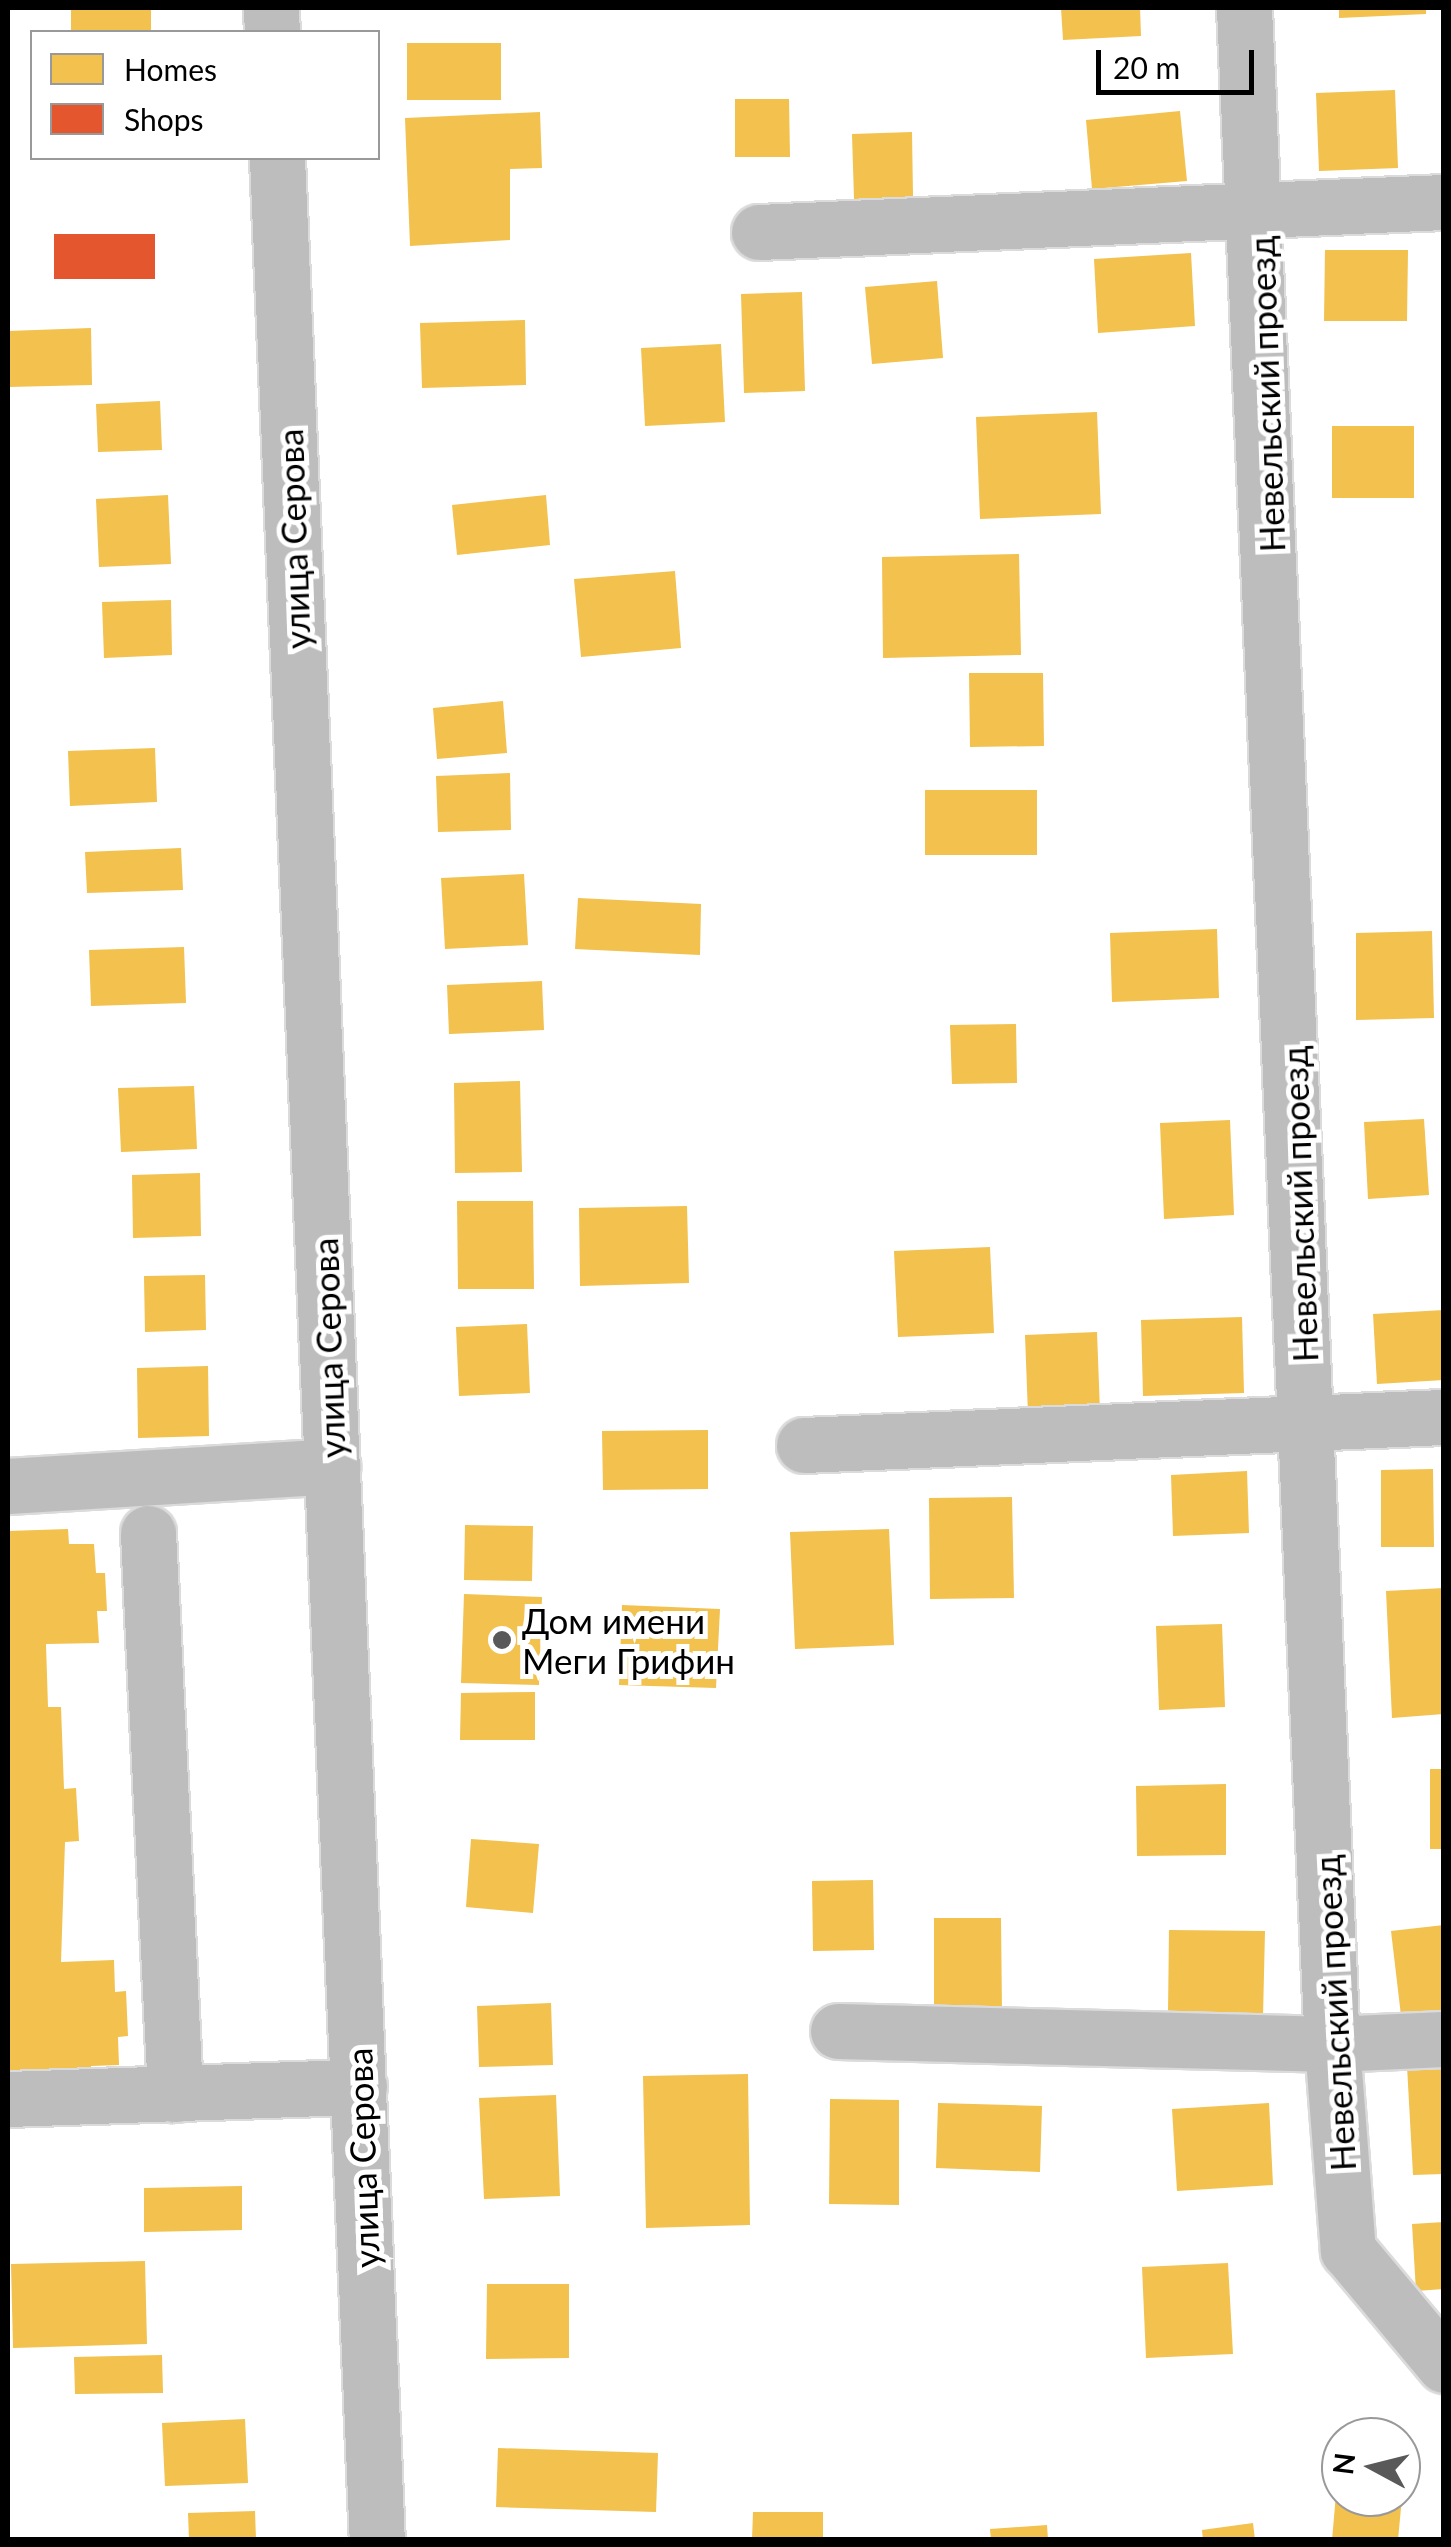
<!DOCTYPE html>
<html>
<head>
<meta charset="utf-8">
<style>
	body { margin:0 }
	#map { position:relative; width:1451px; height:2547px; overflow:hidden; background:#fff; font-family:Lato,sans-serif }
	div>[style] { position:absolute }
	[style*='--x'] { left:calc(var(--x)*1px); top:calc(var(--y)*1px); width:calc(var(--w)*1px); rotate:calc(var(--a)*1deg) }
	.homes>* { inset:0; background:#f2c14e }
	.shops>* { inset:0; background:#e4572e }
	.roads { filter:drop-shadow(2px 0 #dbdbdb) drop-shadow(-2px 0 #dbdbdb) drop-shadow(0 2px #dbdbdb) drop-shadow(0 -2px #dbdbdb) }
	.minor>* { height:55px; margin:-27.5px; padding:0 27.5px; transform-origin:27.5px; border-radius:27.5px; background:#bdbdbd }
	.major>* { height:55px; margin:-27.5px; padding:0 27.5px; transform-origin:27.5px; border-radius:27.5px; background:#bdbdbd }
	.dots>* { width:28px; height:28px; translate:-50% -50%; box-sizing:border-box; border:5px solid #fff; border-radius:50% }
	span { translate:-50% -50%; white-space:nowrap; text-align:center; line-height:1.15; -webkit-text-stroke:10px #fff; paint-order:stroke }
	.street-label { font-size:35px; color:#000 }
	.poi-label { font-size:35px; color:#000 }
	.left { translate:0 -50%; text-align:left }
	.frame { position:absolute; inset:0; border:10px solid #000; pointer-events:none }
	.legend { position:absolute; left:30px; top:30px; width:350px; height:130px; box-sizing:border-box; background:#fff; border:2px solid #999; margin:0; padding:12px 18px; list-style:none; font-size:30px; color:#000 }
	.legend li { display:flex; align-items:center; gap:20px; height:50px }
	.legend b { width:50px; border:2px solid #999 }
	.north { position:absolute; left:1321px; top:2417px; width:100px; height:100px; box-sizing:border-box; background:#fff; border:2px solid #999; border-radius:50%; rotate:277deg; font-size:28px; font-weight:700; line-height:40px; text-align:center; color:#000 }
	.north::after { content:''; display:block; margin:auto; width:35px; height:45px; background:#595959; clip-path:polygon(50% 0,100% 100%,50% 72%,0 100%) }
	.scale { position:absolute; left:1096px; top:50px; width:158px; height:45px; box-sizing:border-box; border:5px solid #000; border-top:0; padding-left:12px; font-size:30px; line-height:35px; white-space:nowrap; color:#000; -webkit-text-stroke:8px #fff; paint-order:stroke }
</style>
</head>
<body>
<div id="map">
	<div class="homes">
		<i style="clip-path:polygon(71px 8px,151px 8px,151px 32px,71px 32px)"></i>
		<i style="clip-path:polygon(1061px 8px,1140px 8px,1141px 36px,1063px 40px)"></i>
		<i style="clip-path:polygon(1339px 8px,1426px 8px,1426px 14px,1339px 18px)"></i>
		<i style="clip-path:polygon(407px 43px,501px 43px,501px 100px,407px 100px)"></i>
		<i style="clip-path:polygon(1395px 90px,1398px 168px,1319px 171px,1316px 93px)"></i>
		<i style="clip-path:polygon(735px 99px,789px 99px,790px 157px,735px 157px)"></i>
		<i style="clip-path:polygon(1180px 111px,1187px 181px,1092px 189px,1086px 120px)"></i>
		<i style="clip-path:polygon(540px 112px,542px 168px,510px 169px,510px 240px,410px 246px,405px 118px)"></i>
		<i style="clip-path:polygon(912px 132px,913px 197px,854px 199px,852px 134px)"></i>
		<i style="clip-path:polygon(1325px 250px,1408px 250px,1407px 321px,1324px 321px)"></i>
		<i style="clip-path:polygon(1191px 253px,1195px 326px,1098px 333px,1094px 259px)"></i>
		<i style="clip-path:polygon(937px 281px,943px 358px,872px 364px,865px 287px)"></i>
		<i style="clip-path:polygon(802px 292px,805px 391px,744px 393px,741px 294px)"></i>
		<i style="clip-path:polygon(525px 320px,526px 385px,422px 388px,420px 323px)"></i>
		<i style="clip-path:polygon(91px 328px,92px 385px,8px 387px,8px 331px)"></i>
		<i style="clip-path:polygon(721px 344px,725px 422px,645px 426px,641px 348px)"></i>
		<i style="clip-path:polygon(160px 401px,162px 450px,98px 452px,96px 404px)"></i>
		<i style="clip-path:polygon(1097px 412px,1101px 514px,980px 519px,976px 417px)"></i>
		<i style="clip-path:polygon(1332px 426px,1414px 426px,1414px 498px,1332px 498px)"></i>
		<i style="clip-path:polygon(168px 495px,171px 564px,99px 567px,96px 499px)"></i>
		<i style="clip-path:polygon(546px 495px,550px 545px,457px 555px,452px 505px)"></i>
		<i style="clip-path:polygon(1019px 554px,1021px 655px,883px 658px,882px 557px)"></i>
		<i style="clip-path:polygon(675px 571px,681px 648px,581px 657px,574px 579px)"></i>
		<i style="clip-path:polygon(171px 600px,172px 655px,104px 658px,102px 602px)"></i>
		<i style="clip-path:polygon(969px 673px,1043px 673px,1044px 746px,970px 747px)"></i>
		<i style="clip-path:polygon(503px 701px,507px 753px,437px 759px,433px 708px)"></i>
		<i style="clip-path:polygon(155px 748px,157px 802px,70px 806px,68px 751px)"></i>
		<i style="clip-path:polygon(510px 773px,511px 830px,438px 832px,436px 776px)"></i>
		<i style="clip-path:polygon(925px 790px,1037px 790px,1037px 855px,925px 855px)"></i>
		<i style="clip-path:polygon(181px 848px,183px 890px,87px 893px,85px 852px)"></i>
		<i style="clip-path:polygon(524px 874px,528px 945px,445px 949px,441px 878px)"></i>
		<i style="clip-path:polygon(578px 898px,701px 904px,700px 955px,575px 949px)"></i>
		<i style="clip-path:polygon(1217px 929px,1219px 998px,1112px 1002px,1110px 933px)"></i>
		<i style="clip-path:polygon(1432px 931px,1434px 1018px,1356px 1020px,1356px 933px)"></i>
		<i style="clip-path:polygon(184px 947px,186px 1003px,91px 1006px,89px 950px)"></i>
		<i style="clip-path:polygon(542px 981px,544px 1030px,449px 1034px,447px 985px)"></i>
		<i style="clip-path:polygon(1016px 1024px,1017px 1083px,952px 1084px,950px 1025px)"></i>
		<i style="clip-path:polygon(520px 1081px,522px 1172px,455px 1173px,454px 1083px)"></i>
		<i style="clip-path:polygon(194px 1086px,197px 1149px,121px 1152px,118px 1088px)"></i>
		<i style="clip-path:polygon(1424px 1119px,1429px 1195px,1368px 1199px,1364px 1122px)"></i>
		<i style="clip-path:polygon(1230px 1120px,1234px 1215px,1164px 1219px,1160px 1123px)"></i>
		<i style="clip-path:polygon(200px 1173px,201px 1236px,133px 1238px,132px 1175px)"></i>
		<i style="clip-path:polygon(457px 1201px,533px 1201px,534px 1289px,458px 1289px)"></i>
		<i style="clip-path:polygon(687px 1206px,689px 1283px,580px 1286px,579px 1208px)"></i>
		<i style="clip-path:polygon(990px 1247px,994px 1333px,898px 1337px,894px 1251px)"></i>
		<i style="clip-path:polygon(205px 1275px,206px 1330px,145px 1332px,144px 1276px)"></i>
		<i style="clip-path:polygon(1444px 1310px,1444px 1380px,1377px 1384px,1373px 1314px)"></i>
		<i style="clip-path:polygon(1242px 1317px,1244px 1393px,1143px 1396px,1141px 1320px)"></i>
		<i style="clip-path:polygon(527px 1324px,530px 1393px,459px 1396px,456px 1327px)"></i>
		<i style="clip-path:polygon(1097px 1332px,1100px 1412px,1028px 1415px,1025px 1335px)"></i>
		<i style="clip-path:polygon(208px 1366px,209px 1436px,138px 1438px,137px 1368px)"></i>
		<i style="clip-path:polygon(708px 1430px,708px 1489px,603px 1490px,602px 1431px)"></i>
		<i style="clip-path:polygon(1433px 1469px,1434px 1547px,1381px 1547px,1381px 1470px)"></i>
		<i style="clip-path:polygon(1247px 1471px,1249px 1533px,1173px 1536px,1171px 1475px)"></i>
		<i style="clip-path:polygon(1012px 1497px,1014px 1598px,930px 1599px,929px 1498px)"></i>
		<i style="clip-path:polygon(465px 1525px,533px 1526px,532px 1581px,464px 1580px)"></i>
		<i style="clip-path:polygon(68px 1529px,69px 1544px,94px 1544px,96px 1573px,105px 1573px,107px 1611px,97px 1611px,99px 1643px,46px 1644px,48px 1707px,61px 1707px,64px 1789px,76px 1788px,79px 1841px,65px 1842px,61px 1962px,114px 1960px,115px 1992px,126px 1991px,128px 2036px,118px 2037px,119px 2065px,91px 2066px,91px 2075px,8px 2078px,8px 1531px)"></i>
		<i style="clip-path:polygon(889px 1529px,894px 1645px,795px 1649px,790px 1532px)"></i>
		<i style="clip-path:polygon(1444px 1588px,1444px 1714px,1392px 1718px,1386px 1591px)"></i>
		<i style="clip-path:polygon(464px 1594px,542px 1597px,539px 1685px,461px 1683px)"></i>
		<i style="clip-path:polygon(622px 1605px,720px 1609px,716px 1688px,619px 1685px)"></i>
		<i style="clip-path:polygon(1222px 1624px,1225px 1707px,1159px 1710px,1156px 1626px)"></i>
		<i style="clip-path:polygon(535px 1692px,535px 1740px,460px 1740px,461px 1693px)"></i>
		<i style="clip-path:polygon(1430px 1769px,1444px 1769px,1444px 1849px,1430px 1849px)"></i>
		<i style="clip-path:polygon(1226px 1784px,1226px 1855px,1137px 1856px,1136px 1786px)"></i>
		<i style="clip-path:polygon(471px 1839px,539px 1844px,533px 1913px,466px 1907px)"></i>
		<i style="clip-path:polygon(873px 1880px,874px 1950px,813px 1951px,812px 1881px)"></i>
		<i style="clip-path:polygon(934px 1918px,1001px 1918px,1002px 2014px,934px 2014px)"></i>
		<i style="clip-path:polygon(1444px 1925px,1444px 2019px,1402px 2024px,1391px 1931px)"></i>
		<i style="clip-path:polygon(1169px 1930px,1265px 1931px,1263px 2016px,1168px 2014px)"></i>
		<i style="clip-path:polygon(551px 2003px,553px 2065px,479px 2067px,477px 2006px)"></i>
		<i style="clip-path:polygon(1444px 2064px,1444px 2174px,1413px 2175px,1407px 2066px)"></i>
		<i style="clip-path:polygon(748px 2074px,750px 2225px,646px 2228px,643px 2076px)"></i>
		<i style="clip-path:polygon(556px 2095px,560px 2196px,484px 2199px,479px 2098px)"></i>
		<i style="clip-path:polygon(830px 2099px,899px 2100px,899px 2205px,829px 2204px)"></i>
		<i style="clip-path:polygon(938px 2103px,1042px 2106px,1040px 2172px,936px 2168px)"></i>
		<i style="clip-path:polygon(1269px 2103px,1273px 2185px,1177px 2191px,1172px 2109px)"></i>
		<i style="clip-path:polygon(242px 2186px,242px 2230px,144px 2232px,144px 2188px)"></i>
		<i style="clip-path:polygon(1444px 2222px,1444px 2289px,1416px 2291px,1412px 2224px)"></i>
		<i style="clip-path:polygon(145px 2261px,147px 2344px,13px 2348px,11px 2264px)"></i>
		<i style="clip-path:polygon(1228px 2263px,1233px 2354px,1146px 2358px,1142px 2267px)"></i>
		<i style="clip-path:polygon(487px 2284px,569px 2284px,569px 2358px,486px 2359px)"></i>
		<i style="clip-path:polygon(162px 2355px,163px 2393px,75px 2394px,74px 2357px)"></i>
		<i style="clip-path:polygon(245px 2419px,248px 2483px,165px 2486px,162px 2423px)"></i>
		<i style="clip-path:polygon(498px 2448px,658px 2453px,656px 2512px,496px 2507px)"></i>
		<i style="clip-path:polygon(1338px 2471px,1341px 2497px,1402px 2497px,1398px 2540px,1332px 2540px)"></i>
		<i style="clip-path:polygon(255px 2511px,256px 2540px,189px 2540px,188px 2513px)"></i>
		<i style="clip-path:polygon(753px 2512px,823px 2512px,823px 2540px,752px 2540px)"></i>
		<i style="clip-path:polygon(1253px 2523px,1255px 2540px,1203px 2540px,1202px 2530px)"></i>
		<i style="clip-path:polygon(1047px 2525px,1048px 2540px,991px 2540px,990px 2529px)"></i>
	</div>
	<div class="shops">
		<i style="clip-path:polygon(54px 234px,155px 234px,155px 279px,54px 279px)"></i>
	</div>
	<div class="roads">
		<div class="minor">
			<i style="--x:1244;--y:8;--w:2038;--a:87.53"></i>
			<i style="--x:1332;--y:2044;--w:207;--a:85.6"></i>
			<i style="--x:1348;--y:2250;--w:150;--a:50.1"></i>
			<i style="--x:759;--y:232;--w:686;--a:-2.51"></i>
			<i style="--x:804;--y:1445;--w:641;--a:-2.51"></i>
			<i style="--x:8;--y:1486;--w:325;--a:-3.5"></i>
			<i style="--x:148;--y:1533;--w:562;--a:87.24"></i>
			<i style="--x:838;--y:2031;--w:494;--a:1.5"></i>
			<i style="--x:1332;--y:2044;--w:112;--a:-2.6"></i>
			<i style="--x:8;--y:2099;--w:351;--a:-2"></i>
		</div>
		<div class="major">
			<i style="--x:271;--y:8;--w:24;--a:88"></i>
			<i style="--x:277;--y:158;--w:2384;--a:87.6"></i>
		</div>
	</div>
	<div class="dots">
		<i style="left:502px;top:1640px;background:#595959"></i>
	</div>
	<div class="street-label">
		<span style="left:1266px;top:394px;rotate:-92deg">Невельский проезд</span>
		<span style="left:293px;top:539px;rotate:-92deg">улица Серова</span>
		<span style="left:1299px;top:1204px;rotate:-92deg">Невельский проезд</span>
		<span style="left:328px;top:1348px;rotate:-92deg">улица Серова</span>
		<span style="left:1334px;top:2013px;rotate:-93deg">Невельский проезд</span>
		<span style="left:362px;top:2158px;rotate:-92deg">улица Серова</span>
	</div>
	<div class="poi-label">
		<span class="left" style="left:522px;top:1640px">Дом имени<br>Меги Грифин</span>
	</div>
	<div class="frame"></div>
	<ul class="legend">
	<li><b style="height:28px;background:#f2c14e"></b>Homes</li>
	<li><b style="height:28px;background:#e4572e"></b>Shops</li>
	</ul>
	<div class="north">N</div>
	<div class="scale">20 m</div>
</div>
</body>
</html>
